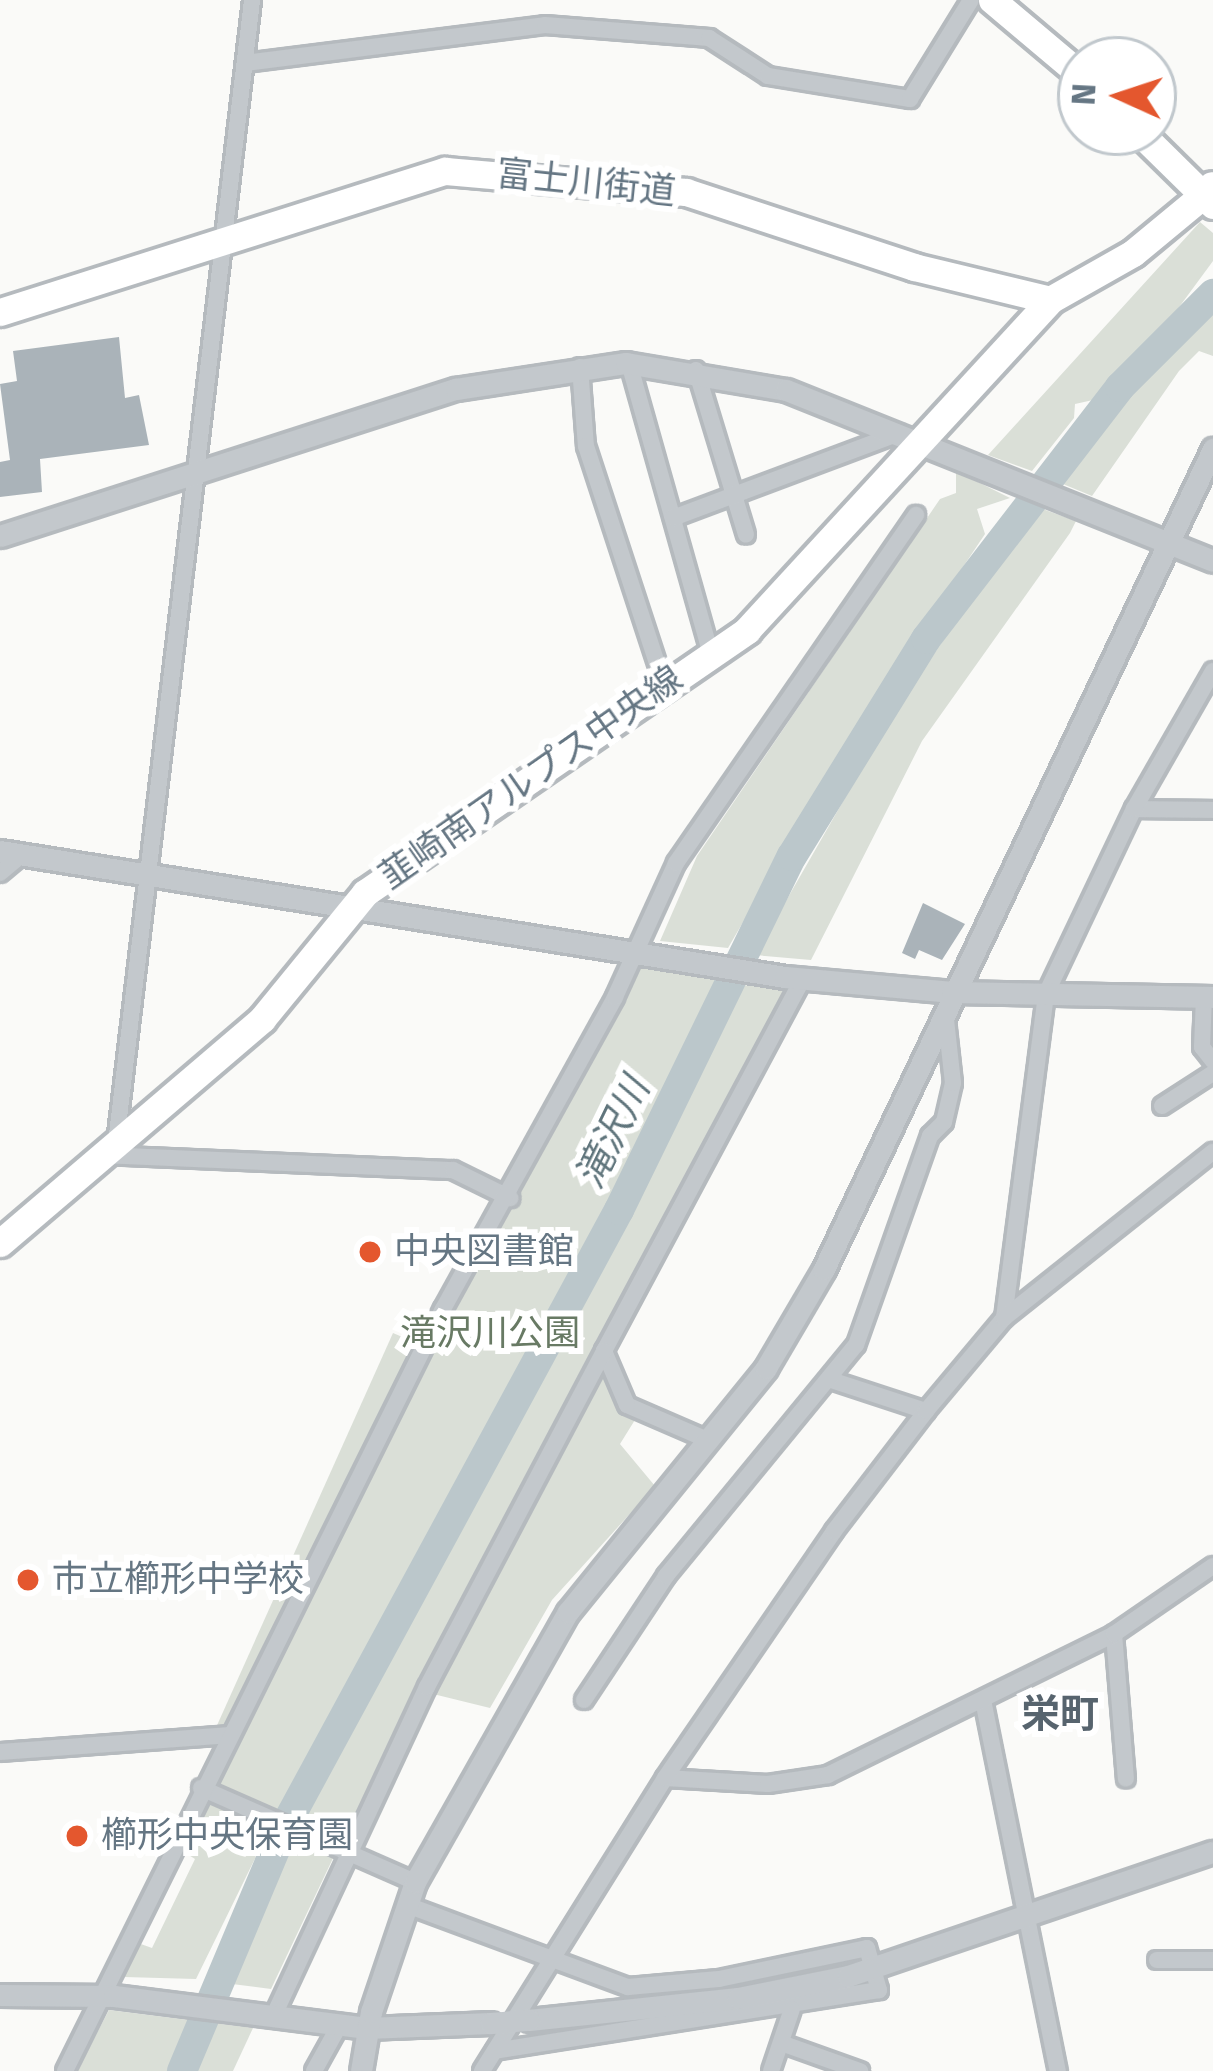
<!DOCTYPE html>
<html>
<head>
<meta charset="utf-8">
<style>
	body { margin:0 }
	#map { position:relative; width:1213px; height:2071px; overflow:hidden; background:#fafaf8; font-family:"Fira Sans","Noto Sans JP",sans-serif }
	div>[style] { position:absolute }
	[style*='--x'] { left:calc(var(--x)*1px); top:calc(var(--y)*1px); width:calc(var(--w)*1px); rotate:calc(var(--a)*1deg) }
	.green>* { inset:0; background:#dadfd7 }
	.river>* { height:30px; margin:-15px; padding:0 15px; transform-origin:15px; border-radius:15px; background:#bbc7cb }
	.building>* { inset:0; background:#aab3b9 }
	.roads { filter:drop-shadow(3px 0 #b5babe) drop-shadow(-3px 0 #b5babe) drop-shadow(0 3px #b5babe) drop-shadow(0 -3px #b5babe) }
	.minor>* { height:16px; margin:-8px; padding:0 8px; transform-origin:8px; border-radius:8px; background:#c3c8cc }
	.tertiary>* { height:21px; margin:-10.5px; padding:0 10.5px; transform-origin:10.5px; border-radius:10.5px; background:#c3c8cc }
	.primary>* { height:27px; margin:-13.5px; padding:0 13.5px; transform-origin:13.5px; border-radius:13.5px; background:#fff }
	.tertiary-bridge>* { height:21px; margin:-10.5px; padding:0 10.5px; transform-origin:10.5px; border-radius:10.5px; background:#c3c8cc }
	.dots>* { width:33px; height:33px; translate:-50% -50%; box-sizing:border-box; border:6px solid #fff; border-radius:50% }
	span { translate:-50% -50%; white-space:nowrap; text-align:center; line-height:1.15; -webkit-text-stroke:12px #fff; paint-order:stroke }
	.street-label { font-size:36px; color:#657683 }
	.poi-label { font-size:36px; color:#657683 }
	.left { translate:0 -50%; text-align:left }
	.park-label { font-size:36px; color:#687a64 }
	.water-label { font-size:39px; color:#60757c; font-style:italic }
	.neighbourhood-label { font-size:39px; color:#57646e; font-weight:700 }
	.north { position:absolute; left:1057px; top:36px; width:120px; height:120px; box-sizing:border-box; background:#fff; border:3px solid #c1c8cd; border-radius:50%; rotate:273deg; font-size:33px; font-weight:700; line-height:48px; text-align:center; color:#657683 }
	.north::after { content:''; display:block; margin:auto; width:42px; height:54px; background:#e4572e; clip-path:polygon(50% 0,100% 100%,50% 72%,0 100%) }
</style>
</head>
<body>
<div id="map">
	<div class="green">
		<i style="clip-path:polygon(1200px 222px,1213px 233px,1213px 261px,1160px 333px,1093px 400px,1075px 404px,1074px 418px,1032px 471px,988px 455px)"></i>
		<i style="clip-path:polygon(1213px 304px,1213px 356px,1199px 351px,1179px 371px,1092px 496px,1058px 482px,1133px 382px)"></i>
		<i style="clip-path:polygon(956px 471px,1010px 498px,977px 509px,985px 534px,860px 721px,728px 948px,660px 941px,697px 856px,940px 499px,956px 493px)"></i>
		<i style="clip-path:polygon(1037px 507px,1076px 521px,1070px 533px,922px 741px,811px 960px,755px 955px,900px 702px)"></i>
		<i style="clip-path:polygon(639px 952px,741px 969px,348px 1714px,303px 1793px,271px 1821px,201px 1788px,439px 1317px)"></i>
		<i style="clip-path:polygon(741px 985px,791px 988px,600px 1351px,638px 1415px,620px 1444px,655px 1486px,552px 1600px,490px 1708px,425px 1692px,365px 1820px,351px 1822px,340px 1844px,299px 1825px,571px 1305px,581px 1308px,583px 1287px)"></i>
		<i style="clip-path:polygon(393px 1333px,421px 1345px,226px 1731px,214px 1732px)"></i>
		<i style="clip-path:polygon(205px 1799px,270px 1828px,196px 1979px,124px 1977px,138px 1943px,152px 1948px,195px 1859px,181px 1850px)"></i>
		<i style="clip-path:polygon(293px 1837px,335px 1854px,271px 1989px,224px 1983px)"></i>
		<i style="clip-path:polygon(109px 2010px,253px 2028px,233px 2071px,77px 2071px)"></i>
	</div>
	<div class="river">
		<i style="--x:182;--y:2071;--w:264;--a:-67.2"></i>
		<i style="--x:284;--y:1828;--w:703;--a:-61.54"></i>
		<i style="--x:619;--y:1210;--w:394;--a:-64"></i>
		<i style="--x:792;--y:856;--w:255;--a:-58.3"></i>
		<i style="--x:926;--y:639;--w:318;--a:-52.4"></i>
		<i style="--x:1120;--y:387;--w:132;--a:-45"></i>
	</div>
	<div class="building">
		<i style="clip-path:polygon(119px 337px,125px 398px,139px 395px,149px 445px,40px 459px,42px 492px,0 497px,0 462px,10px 460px,0 384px,17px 381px,13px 351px)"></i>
		<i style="clip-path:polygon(923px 903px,965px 924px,942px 960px,919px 950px,915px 959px,902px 953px)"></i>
	</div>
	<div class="roads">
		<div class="minor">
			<i style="--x:245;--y:63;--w:302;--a:-7.2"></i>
			<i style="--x:545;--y:25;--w:165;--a:4.5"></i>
			<i style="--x:709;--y:38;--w:70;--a:32.8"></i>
			<i style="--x:768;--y:76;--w:144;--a:9.2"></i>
			<i style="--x:910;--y:99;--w:116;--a:-58.4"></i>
			<i style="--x:629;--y:363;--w:302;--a:74.3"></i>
			<i style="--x:580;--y:367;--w:79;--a:85.7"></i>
			<i style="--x:586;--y:446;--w:251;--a:71.9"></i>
			<i style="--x:696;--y:370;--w:172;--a:73.1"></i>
			<i style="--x:673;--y:518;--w:241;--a:-20.6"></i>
			<i style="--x:1134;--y:809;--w:79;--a:0.7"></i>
			<i style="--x:0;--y:873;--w:30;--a:-40"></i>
			<i style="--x:1204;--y:997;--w:50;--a:92.3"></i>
			<i style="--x:1202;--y:1047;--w:18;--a:52"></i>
			<i style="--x:1162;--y:1106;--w:61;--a:-32.9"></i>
			<i style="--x:116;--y:1143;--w:1151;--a:-83.21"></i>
			<i style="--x:104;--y:1155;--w:349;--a:2.5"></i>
			<i style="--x:453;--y:1170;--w:64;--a:26.2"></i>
			<i style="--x:1004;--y:1318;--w:327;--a:-82.6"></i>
			<i style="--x:1046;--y:994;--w:205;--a:-64.6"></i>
			<i style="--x:1134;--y:809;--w:159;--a:-60.2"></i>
			<i style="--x:831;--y:1380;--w:100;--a:18.1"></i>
			<i style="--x:710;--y:1441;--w:90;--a:-156.6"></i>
			<i style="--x:627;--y:1405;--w:59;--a:-113.1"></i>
			<i style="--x:604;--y:1351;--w:423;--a:-61.9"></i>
			<i style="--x:1114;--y:1634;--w:145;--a:85.3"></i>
			<i style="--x:584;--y:1700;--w:149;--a:-56.5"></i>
			<i style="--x:666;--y:1576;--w:299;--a:-50.6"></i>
			<i style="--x:856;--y:1345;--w:222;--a:-70.5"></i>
			<i style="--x:930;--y:1136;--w:20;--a:-45"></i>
			<i style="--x:944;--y:1122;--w:40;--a:-77"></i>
			<i style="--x:953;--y:1083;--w:73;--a:-96.3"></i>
			<i style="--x:983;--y:1700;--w:379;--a:78.6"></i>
			<i style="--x:0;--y:1752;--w:230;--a:-4.2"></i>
			<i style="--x:665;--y:1778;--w:103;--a:3.3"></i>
			<i style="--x:768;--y:1784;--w:61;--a:-8.5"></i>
			<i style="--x:828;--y:1775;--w:319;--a:-26.2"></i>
			<i style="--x:1114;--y:1634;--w:120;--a:-34.5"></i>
			<i style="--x:201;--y:1788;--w:234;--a:23.7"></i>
			<i style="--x:407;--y:1905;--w:236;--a:20.4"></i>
			<i style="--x:628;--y:1987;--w:91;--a:-5"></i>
			<i style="--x:719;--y:1979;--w:151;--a:-11.8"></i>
			<i style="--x:867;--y:1948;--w:44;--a:74.1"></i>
			<i style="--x:879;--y:1990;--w:389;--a:171"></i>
			<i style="--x:1157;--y:1960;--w:56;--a:0"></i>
			<i style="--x:274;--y:2015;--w:362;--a:-65"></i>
			<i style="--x:427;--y:1687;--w:380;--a:-62.2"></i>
			<i style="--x:784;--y:2044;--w:81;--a:19.6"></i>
			<i style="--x:65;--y:2071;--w:851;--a:-63.62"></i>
			<i style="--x:443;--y:1309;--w:356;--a:-61.1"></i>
			<i style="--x:615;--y:997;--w:147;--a:-65.5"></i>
			<i style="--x:676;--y:863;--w:423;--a:-55.4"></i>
			<i style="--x:314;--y:2071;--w:54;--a:-61"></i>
			<i style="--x:482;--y:2071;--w:345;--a:-58"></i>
			<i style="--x:665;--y:1778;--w:299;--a:-55.6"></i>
			<i style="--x:834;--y:1531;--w:151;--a:-52.5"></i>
			<i style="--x:926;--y:1411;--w:121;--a:-50"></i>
			<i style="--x:1004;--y:1318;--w:267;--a:-38.5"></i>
			<i style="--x:771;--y:2071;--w:65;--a:-71.3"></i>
		</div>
		<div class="tertiary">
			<i style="--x:0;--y:536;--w:479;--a:-17.9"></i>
			<i style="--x:456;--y:389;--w:172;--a:-8.7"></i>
			<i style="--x:626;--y:363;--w:162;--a:9.6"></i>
			<i style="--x:786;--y:390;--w:460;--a:21.8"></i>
			<i style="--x:0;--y:851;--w:795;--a:9.12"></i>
			<i style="--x:785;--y:977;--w:168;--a:5.1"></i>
			<i style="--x:952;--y:992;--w:261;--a:1.1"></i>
			<i style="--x:0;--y:1995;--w:114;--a:0.5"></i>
			<i style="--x:114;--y:1996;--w:255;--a:7.2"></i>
			<i style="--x:367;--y:2028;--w:124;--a:-2.3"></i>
			<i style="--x:529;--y:2020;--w:210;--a:-6"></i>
			<i style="--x:738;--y:1998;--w:112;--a:-11.3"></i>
			<i style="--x:848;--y:1976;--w:385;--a:-18.8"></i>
			<i style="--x:361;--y:2071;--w:60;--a:-80.4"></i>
			<i style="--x:371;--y:2012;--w:137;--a:-71.3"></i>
			<i style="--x:415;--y:1882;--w:310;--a:-60.5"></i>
			<i style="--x:568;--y:1612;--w:314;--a:-50.9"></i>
			<i style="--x:766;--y:1368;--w:115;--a:-59.6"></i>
			<i style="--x:824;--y:1269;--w:908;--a:-64.62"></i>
		</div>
		<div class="primary">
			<i style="--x:992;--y:0;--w:116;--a:40.1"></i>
			<i style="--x:1139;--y:132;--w:90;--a:44.5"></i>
			<i style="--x:1203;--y:195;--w:13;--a:-48"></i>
			<i style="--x:0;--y:312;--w:467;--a:-17.6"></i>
			<i style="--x:445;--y:171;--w:242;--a:5"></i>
			<i style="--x:686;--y:192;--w:240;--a:18.2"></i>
			<i style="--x:914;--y:267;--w:140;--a:13.6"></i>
			<i style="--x:1050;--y:300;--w:95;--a:-29.5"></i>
			<i style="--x:1133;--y:253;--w:91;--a:-39.6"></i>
			<i style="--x:1203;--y:195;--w:14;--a:45"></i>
			<i style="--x:0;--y:1243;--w:345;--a:-40.5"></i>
			<i style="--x:262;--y:1019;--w:163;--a:-50.7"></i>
			<i style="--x:365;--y:893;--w:464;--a:-34.5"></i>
			<i style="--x:747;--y:630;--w:448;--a:-47.4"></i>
		</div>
	</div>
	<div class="tertiary-bridge">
		<i style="--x:491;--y:2023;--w:38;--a:-5"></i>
	</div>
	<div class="dots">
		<i style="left:370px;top:1252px;background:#e4572e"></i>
		<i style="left:28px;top:1580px;background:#e4572e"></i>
		<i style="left:77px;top:1836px;background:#e4572e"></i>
	</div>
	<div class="street-label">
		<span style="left:586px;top:183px;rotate:6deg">富士川街道</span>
		<span style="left:531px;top:778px;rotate:-35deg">韮崎南アルプス中央線</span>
	</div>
	<div class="poi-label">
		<span class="left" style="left:394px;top:1252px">中央図書館</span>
		<span class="left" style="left:52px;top:1580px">市立櫛形中学校</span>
		<span class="left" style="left:101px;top:1836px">櫛形中央保育園</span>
	</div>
	<div class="park-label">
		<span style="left:490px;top:1334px">滝沢川公園</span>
	</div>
	<div class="water-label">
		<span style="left:613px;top:1133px;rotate:-64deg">滝沢川</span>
	</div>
	<div class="neighbourhood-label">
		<span style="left:1060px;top:1714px">栄町</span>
	</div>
	<div class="north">N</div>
</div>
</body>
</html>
